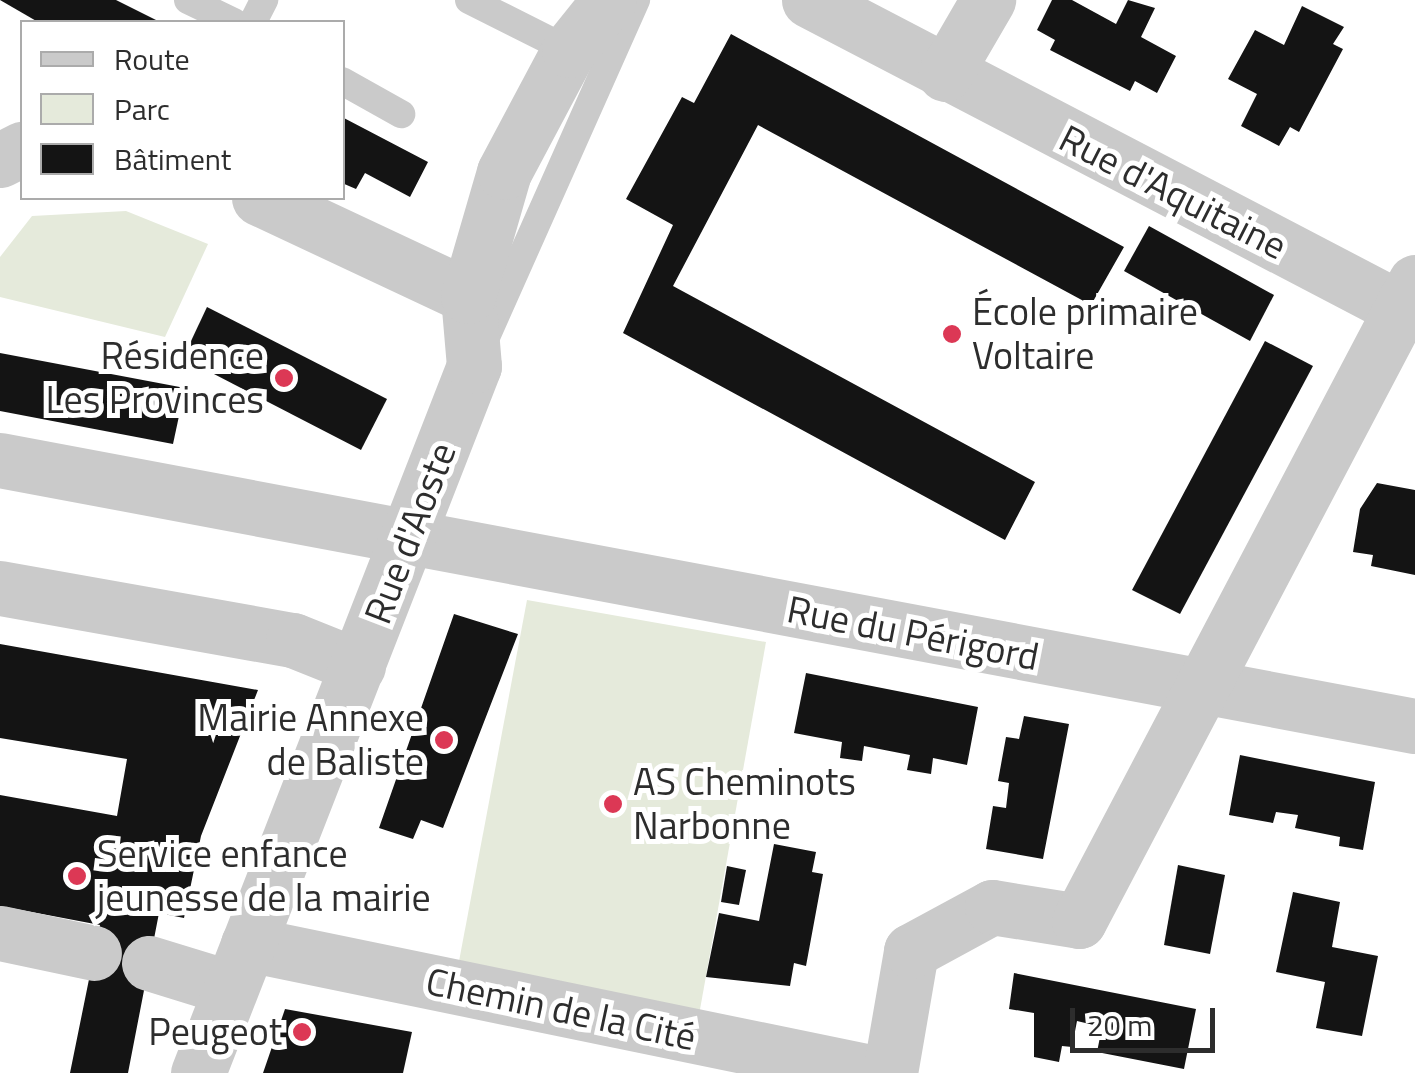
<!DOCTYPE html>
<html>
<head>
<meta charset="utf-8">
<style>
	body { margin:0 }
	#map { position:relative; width:1415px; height:1073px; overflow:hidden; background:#fff; font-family:"Titillium Web",sans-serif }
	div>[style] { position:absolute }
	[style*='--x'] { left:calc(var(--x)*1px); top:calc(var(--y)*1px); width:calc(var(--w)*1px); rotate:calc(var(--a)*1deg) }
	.green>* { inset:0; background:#e5eadb }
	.building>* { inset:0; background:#141414 }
	.lane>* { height:28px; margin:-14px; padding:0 14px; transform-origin:14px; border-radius:14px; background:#cacaca }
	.street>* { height:55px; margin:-27.5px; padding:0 27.5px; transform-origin:27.5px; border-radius:27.5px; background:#cacaca }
	.dots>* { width:28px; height:28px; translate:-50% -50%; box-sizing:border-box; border:5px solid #fff; border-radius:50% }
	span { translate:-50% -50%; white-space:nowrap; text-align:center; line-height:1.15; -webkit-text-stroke:10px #fff; paint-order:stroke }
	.street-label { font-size:38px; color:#2d2d2d }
	.poi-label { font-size:38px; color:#2d2d2d }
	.left { translate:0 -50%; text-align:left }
	.right { translate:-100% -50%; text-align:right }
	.legend { position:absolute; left:20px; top:20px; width:325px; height:180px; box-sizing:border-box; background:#fff; border:2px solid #ababab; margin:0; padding:12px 18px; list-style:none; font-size:30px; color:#2d2d2d }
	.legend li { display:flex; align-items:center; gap:20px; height:50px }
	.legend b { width:50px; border:2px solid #ababab }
	.scale { position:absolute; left:1070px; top:1008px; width:145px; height:45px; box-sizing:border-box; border:5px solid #2d2d2d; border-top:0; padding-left:12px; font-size:30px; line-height:35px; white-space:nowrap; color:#2d2d2d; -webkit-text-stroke:8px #fff; paint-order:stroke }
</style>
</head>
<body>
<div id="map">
	<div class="green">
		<i style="clip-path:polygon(126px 211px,208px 244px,165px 337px,0 297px,0 257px,32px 216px)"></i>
		<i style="clip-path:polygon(527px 600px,766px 642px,699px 1015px,457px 972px)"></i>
	</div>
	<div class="building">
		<i style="clip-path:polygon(0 0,116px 0,160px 22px,38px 22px)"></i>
		<i style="clip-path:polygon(1052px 0,1072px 0,1116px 24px,1128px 0,1155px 8px,1141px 37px,1176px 56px,1157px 93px,1135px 81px,1130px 91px,1050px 50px,1055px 40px,1037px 30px)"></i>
		<i style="clip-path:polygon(1302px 6px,1344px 27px,1333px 44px,1343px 49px,1299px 132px,1290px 127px,1279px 146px,1241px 126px,1257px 94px,1228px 79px,1255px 30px,1284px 45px)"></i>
		<i style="clip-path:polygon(731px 34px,1124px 247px,1091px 305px,758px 125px,673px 286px,1035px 482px,1005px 540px,623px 333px,673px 225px,626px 199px,682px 97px,694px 103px)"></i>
		<i style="clip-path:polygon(342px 117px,428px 162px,410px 197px,365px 173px,356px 189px,342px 183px)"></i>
		<i style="clip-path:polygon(1149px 226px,1274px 295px,1250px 341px,1124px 271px)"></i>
		<i style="clip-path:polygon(207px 307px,387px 399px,361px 450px,183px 358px)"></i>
		<i style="clip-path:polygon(1265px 341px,1313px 366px,1180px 614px,1132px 590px)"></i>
		<i style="clip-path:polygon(0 353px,185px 388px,173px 444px,0 411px)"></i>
		<i style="clip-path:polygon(1377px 483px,1415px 490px,1415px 575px,1371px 566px,1373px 555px,1353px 552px,1360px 509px)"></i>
		<i style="clip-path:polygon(454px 614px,518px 634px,443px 828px,421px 820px,413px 839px,379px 828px)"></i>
		<i style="clip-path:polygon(0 644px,258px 690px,201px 836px,184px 918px,159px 913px,128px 1073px,70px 1073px,100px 925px,0 906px,0 795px,117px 816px,127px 759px,0 738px)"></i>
		<i style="clip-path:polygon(806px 673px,978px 707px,967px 765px,933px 758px,931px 774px,907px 770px,910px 755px,864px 746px,862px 761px,840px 758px,842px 742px,794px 733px)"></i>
		<i style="clip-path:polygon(1024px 716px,1069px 724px,1043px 859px,986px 849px,993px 806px,1006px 808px,1009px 783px,998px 781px,1006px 737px,1019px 739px)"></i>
		<i style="clip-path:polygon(1240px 755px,1375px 782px,1363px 850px,1339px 846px,1340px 837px,1295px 828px,1298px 815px,1276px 812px,1273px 823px,1229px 815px)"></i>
		<i style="clip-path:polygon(774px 844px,816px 852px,812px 872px,823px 874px,806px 966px,794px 963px,790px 986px,706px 977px,719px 913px,759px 921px)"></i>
		<i style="clip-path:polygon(1178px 865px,1225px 875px,1210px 954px,1164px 945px)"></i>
		<i style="clip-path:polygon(727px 866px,746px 870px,739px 905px,721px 902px)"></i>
		<i style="clip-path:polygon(1293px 892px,1340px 902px,1332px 947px,1378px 956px,1362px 1036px,1316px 1028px,1325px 982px,1276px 972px)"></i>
		<i style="clip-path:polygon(1014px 973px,1196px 1009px,1184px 1069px,1097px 1052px,1102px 1027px,1077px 1021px,1072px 1047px,1062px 1046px,1059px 1062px,1034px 1057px,1034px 1013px,1009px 1009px)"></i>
		<i style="clip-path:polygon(285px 1009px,412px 1032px,403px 1073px,263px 1073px)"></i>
	</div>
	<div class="lane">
		<i style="--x:188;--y:0;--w:51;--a:25.6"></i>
		<i style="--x:469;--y:0;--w:112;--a:26.6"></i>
		<i style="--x:253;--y:22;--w:25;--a:-63"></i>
		<i style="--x:342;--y:81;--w:68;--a:29.2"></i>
		<i style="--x:482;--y:346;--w:379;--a:-66"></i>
	</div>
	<div class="street">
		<i style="--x:809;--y:0;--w:668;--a:27.56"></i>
		<i style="--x:945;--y:74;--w:86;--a:-59.8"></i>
		<i style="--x:0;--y:160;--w:25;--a:-27"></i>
		<i style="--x:259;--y:198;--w:231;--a:25.1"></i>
		<i style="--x:0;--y:460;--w:1440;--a:10.65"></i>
		<i style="--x:0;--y:588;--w:298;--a:10.1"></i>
		<i style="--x:293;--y:640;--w:70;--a:21.8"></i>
		<i style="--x:0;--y:933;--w:96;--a:12"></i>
		<i style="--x:248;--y:944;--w:640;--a:11.63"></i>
		<i style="--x:149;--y:963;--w:82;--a:17.1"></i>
		<i style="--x:198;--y:1073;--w:759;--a:-68.68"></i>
		<i style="--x:474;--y:366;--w:70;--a:-94.9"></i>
		<i style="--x:468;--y:296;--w:129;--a:-73.8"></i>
		<i style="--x:504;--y:172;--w:138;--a:-62"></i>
		<i style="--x:569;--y:50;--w:64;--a:-51.3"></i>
		<i style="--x:890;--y:1073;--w:124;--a:-80.2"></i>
		<i style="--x:911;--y:951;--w:92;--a:-28.5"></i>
		<i style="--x:992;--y:907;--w:88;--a:9.1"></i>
		<i style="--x:1079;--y:921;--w:722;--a:-62.26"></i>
	</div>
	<div class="dots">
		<i style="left:952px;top:334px;background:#dc3855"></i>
		<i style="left:284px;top:378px;background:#dc3855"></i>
		<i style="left:444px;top:740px;background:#dc3855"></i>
		<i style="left:613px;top:804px;background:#dc3855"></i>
		<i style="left:77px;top:876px;background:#dc3855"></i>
		<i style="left:302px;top:1032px;background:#dc3855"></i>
	</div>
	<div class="street-label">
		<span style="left:1173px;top:192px;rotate:27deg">Rue d'Aquitaine</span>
		<span style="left:410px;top:533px;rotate:-69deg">Rue d'Aoste</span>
		<span style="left:913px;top:633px;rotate:11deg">Rue du Périgord</span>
		<span style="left:561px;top:1009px;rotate:12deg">Chemin de la Cité</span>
	</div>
	<div class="poi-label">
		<span class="left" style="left:972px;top:334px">École primaire<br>Voltaire</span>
		<span class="right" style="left:264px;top:378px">Résidence<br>Les Provinces</span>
		<span class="right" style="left:424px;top:740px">Mairie Annexe<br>de Baliste</span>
		<span class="left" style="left:633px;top:804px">AS Cheminots<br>Narbonne</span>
		<span class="left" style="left:97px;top:876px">Service enfance<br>jeunesse de la mairie</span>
		<span class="right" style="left:282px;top:1032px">Peugeot</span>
	</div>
	<ul class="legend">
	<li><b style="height:12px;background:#cacaca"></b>Route</li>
	<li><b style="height:28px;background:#e5eadb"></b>Parc</li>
	<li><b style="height:28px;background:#141414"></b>Bâtiment</li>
	</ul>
	<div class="scale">20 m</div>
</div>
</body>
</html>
